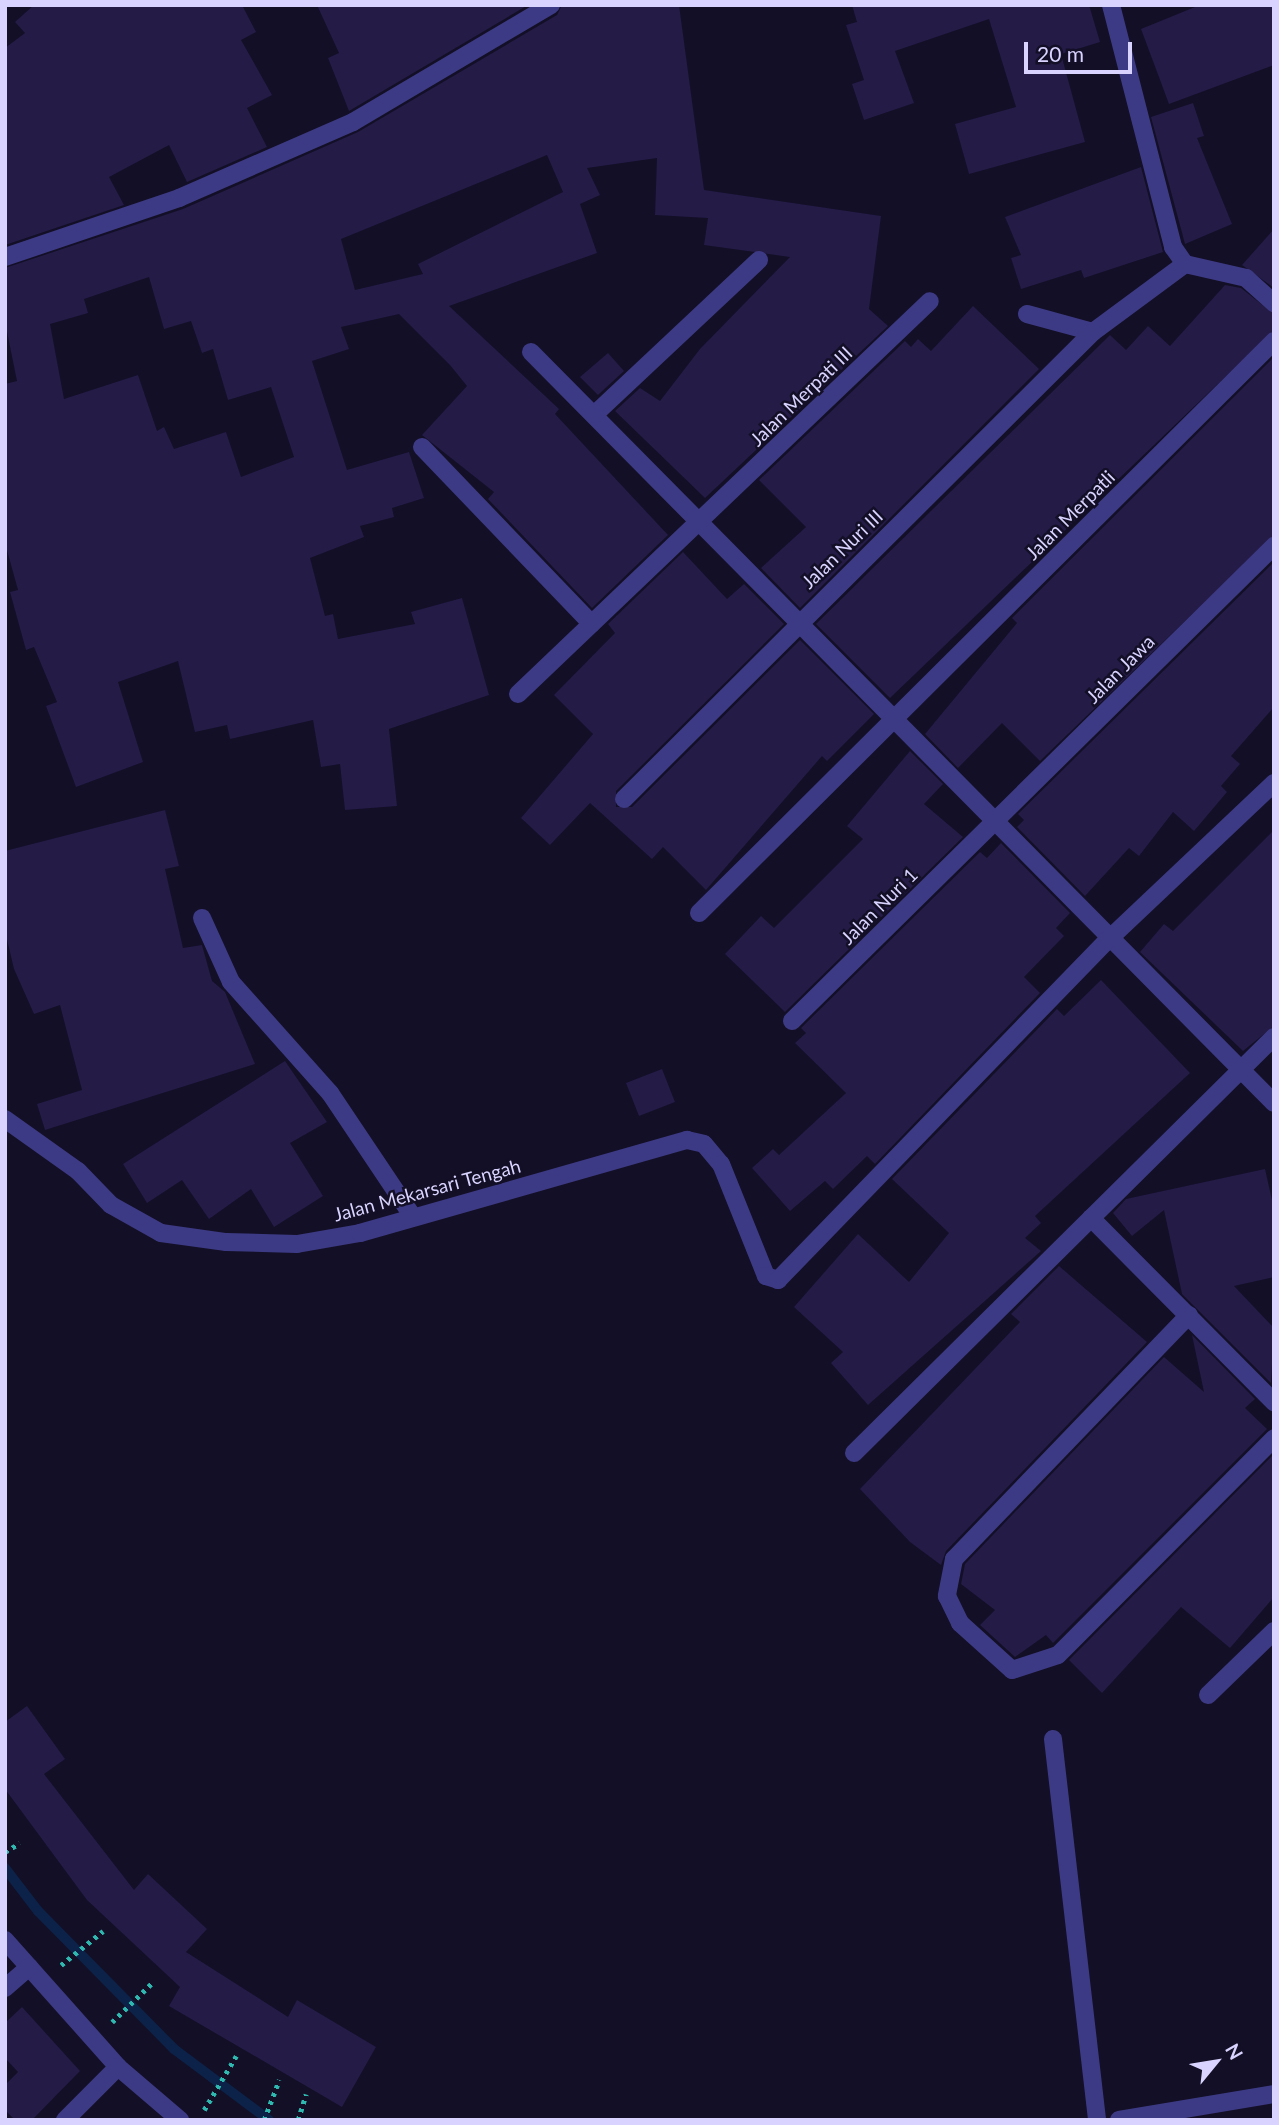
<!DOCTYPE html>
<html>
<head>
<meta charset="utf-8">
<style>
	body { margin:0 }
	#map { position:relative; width:1279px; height:2125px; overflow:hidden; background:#130f26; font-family:Lato,sans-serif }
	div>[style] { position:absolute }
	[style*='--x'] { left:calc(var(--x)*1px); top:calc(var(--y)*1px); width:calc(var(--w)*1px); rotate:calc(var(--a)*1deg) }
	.stream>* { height:10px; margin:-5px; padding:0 5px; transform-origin:5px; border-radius:5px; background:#0c2248 }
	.building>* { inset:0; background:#241b47 }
	.path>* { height:4.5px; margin-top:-2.25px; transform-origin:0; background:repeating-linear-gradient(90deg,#2fb8b0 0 3.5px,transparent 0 8.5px) }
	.minor>* { height:18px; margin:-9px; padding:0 9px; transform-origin:9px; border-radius:9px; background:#3d3a85 }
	span { translate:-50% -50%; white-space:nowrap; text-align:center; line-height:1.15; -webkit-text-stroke:5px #130f26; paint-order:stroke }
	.street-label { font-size:19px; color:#d9d4ff }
	.frame { position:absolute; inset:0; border:7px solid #d9d4ff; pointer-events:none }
	.north { position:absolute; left:1181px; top:2027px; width:70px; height:70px; -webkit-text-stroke:5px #130f26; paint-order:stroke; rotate:60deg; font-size:19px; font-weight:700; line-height:28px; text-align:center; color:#d9d4ff }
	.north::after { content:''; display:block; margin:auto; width:24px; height:32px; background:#d9d4ff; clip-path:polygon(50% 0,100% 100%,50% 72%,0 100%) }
	.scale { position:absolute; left:1024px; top:42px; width:108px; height:32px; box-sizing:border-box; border:4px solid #d9d4ff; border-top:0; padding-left:9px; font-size:21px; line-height:24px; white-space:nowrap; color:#d9d4ff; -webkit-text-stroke:5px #130f26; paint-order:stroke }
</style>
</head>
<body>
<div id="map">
	<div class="stream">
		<i style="--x:5;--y:1868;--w:54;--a:52.5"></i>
		<i style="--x:38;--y:1911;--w:194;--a:45.4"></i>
		<i style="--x:174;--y:2049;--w:119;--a:36.8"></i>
	</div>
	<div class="building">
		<i style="clip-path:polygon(34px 5px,242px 5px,256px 32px,241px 40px,272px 95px,247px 108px,267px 147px,187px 182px,169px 145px,109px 177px,124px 205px,5px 245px,5px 48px,25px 33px,15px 22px)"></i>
		<i style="clip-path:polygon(317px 5px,528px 5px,349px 111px,328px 58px,339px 53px)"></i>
		<i style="clip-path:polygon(evenodd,562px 5px,679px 5px,704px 190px,881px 216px,869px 309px,888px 326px,705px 498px,615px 411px,640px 388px,660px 401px,700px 349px,790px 257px,704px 245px,708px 218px,655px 215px,657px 158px,587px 168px,600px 195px,580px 204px,597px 253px,449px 306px,559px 409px,555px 414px,668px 535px,592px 608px,488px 499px,494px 492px,422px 435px,467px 386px,450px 365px,399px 314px,341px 327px,349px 349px,312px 361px,347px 470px,409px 452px,424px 498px,392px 508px,394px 517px,360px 526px,364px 537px,310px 558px,325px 616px,333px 614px,338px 639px,415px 624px,411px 612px,462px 598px,489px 695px,389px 729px,397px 806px,345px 810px,340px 764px,321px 767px,313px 720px,230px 739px,227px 725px,195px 732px,178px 661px,118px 682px,143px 762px,76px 787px,46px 706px,57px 702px,34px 647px,26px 650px,10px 592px,18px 590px,5px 543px,5px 384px,17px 381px,5px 322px,5px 268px,183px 209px,358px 132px,557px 15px,562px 5px,547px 155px,563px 192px,418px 264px,423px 274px,355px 290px,341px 239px,547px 155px,562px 5px,149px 277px,164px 329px,191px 321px,202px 353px,213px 349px,228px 400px,271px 387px,294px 457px,241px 477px,226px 432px,174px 449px,164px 427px,157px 431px,138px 375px,64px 399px,50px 324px,88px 313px,84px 299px,149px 277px)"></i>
		<i style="clip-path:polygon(852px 5px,1089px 5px,1100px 42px,1061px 54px,1085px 142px,969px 174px,955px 124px,1016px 107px,989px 19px,895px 51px,914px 103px,864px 120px,852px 84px,864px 80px,846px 25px,857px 22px)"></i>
		<i style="clip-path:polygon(1200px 5px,1274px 5px,1274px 65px,1169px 104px,1141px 29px)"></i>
		<i style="clip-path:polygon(1193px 103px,1204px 136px,1197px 138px,1232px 224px,1185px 244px,1151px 117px)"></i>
		<i style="clip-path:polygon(1141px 167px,1163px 252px,1084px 278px,1081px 270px,1021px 289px,1011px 258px,1021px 255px,1005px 217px)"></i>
		<i style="clip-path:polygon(1274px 229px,1274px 288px,1242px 265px)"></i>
		<i style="clip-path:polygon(1225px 285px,1241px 288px,1274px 314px,1274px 330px,890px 698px,816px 624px,1110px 335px,1126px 350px,1148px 326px,1170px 346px)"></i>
		<i style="clip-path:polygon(973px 306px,1039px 369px,800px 608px,761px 568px,806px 527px,759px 480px,905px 341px,911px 347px,918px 339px,931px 351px)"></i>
		<i style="clip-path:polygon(608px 353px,624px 371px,598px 395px,580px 377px)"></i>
		<i style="clip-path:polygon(1274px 357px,1274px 535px,1040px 761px,1002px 723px,958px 768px,925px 734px,1017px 623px,1012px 618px)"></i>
		<i style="clip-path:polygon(683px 552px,727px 599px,744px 584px,784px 624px,616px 791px,616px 807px,632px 807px,800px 640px,874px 714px,827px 761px,822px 756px,706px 890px,663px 847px,652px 859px,590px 803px,550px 845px,521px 818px,593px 734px,554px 695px,615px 633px,608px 624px)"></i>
		<i style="clip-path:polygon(1274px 562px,1274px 707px,1231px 756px,1240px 764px,1221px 786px,1227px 792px,1194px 831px,1173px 812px,1139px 856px,1129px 848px,1085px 896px,1017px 827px,1024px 820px,1018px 814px)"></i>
		<i style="clip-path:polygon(910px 751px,943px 784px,924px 804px,963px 837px,785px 1012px,725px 954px,761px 916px,774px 928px,863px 839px,847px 826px)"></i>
		<i style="clip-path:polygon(165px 810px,179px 866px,165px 869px,183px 948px,202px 945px,212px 981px,225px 992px,255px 1064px,45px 1130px,37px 1104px,82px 1090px,60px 1005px,34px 1014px,14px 969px,5px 931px,5px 851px)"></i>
		<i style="clip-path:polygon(1274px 830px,1274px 1026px,1243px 1051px,1140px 952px,1164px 924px,1173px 931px)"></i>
		<i style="clip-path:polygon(1001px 843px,1070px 913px,1056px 928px,1064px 936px,1024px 977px,1040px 993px,875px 1164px,867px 1156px,833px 1189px,825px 1181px,790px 1211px,752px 1168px,773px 1149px,779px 1155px,846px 1093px,795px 1043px,806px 1033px,801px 1028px,980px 852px,987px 858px)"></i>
		<i style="clip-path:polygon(1101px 980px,1190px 1073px,1035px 1216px,1041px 1223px,1025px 1238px,1041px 1251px,868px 1405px,831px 1363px,843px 1352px,794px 1307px,858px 1234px,909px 1282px,949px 1233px,892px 1179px,1057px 1009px,1064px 1016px)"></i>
		<i style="clip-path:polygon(285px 1061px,327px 1122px,290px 1143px,323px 1196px,274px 1227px,251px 1189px,209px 1219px,182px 1180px,147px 1203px,123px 1164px)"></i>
		<i style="clip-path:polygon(662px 1069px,675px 1102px,639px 1116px,626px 1083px)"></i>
		<i style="clip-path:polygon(1265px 1169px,1274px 1209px,1274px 1277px,1234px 1286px,1274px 1328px,1271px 1383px,1182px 1294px,1164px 1210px,1132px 1236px,1113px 1213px,1126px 1199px)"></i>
		<i style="clip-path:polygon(1059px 1266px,1147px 1342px,946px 1551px,941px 1565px,910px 1542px,860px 1489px,1020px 1322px,1011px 1314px)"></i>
		<i style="clip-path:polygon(1192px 1335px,1255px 1399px,1245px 1408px,1267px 1429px,1053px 1643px,1046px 1635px,1015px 1657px,980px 1625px,995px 1610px,961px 1584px,965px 1564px,1164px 1357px,1204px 1392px)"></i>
		<i style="clip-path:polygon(1274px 1454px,1274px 1597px,1230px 1648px,1181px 1607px,1102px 1693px,1069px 1660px)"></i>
		<i style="clip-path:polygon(27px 1706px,65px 1759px,44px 1774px,134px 1890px,148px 1874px,207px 1929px,186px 1952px,288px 2017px,297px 2000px,376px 2047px,342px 2107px,169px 2006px,180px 1987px,87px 1900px,5px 1789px,5px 1722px)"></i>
		<i style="clip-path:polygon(22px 2007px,80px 2071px,32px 2120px,15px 2120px,5px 2110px,5px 2085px,18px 2072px,5px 2058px,5px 2023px)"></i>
	</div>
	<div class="path">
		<i style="--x:5;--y:1852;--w:17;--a:-31"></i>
		<i style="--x:61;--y:1965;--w:54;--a:-39"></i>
		<i style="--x:112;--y:2022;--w:57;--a:-44.3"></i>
		<i style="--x:204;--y:2110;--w:63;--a:-59.3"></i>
		<i style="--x:264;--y:2120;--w:43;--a:-69.4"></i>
		<i style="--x:298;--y:2120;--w:27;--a:-73"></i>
	</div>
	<div class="minor">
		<i style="--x:1111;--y:5;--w:250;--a:75.6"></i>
		<i style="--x:1173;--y:247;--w:21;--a:55"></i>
		<i style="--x:1185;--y:264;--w:63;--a:12.9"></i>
		<i style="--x:1246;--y:278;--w:38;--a:42"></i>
		<i style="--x:5;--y:257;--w:184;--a:-18.7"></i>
		<i style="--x:179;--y:198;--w:190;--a:-23.6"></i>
		<i style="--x:353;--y:122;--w:230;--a:-30.6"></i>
		<i style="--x:1027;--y:314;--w:68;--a:15.3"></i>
		<i style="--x:1093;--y:332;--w:114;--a:-36.5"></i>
		<i style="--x:531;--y:352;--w:1056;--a:45.31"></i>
		<i style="--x:595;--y:414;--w:225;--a:-43.2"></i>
		<i style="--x:422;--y:447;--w:245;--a:46.2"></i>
		<i style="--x:518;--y:694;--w:569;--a:-43.65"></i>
		<i style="--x:624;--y:799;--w:662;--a:-44.88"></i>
		<i style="--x:699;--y:913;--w:811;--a:-44.85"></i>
		<i style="--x:202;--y:918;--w:70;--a:65.6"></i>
		<i style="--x:231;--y:982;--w:149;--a:48.3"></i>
		<i style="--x:330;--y:1093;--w:146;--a:56.2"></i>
		<i style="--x:792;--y:1021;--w:677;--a:-44.58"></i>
		<i style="--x:5;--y:1119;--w:90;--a:35.5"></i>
		<i style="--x:78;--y:1171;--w:47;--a:45.9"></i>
		<i style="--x:111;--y:1205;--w:57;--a:29.2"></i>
		<i style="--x:161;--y:1233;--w:66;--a:7.9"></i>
		<i style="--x:226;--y:1242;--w:71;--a:1.6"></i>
		<i style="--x:297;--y:1244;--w:64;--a:-9.9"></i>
		<i style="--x:360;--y:1233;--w:340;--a:-15.9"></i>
		<i style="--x:687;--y:1140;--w:17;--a:13"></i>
		<i style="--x:704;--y:1144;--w:26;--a:50"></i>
		<i style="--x:721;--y:1164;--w:121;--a:68.1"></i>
		<i style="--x:766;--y:1276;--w:13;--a:18"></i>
		<i style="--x:778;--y:1280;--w:475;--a:-45.9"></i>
		<i style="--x:1109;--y:939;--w:227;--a:-43.4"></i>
		<i style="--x:1091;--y:1218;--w:260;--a:45.2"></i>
		<i style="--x:1189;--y:1315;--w:339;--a:133.9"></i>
		<i style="--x:954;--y:1559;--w:38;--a:101"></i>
		<i style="--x:947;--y:1596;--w:30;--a:64"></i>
		<i style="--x:960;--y:1623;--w:70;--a:42.1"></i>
		<i style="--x:1012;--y:1670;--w:48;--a:-18.1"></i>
		<i style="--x:1058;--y:1655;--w:306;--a:-45.1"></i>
		<i style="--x:854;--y:1453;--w:591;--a:-44.73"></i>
		<i style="--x:1208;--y:1695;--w:92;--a:-44.1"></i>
		<i style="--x:1053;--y:1739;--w:384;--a:83.4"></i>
		<i style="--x:5;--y:1940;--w:170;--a:48.3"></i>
		<i style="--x:118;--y:2067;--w:82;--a:40.5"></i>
		<i style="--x:5;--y:1988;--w:32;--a:-41"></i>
		<i style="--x:65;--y:2120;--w:75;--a:-45"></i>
		<i style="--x:1119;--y:2120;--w:157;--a:-9.5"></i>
	</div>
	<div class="street-label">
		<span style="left:801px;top:396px;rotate:-44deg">Jalan Merpati III</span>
		<span style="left:1070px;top:515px;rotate:-45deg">Jalan Merpatli</span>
		<span style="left:842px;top:549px;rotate:-44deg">Jalan Nuri III</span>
		<span style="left:1120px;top:669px;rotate:-45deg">Jalan Jawa</span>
		<span style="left:879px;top:906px;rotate:-45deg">Jalan Nuri 1</span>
		<span style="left:427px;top:1190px;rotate:-15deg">Jalan Mekarsari Tengah</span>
	</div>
	<div class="frame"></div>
	<div class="north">N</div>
	<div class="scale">20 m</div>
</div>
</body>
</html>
